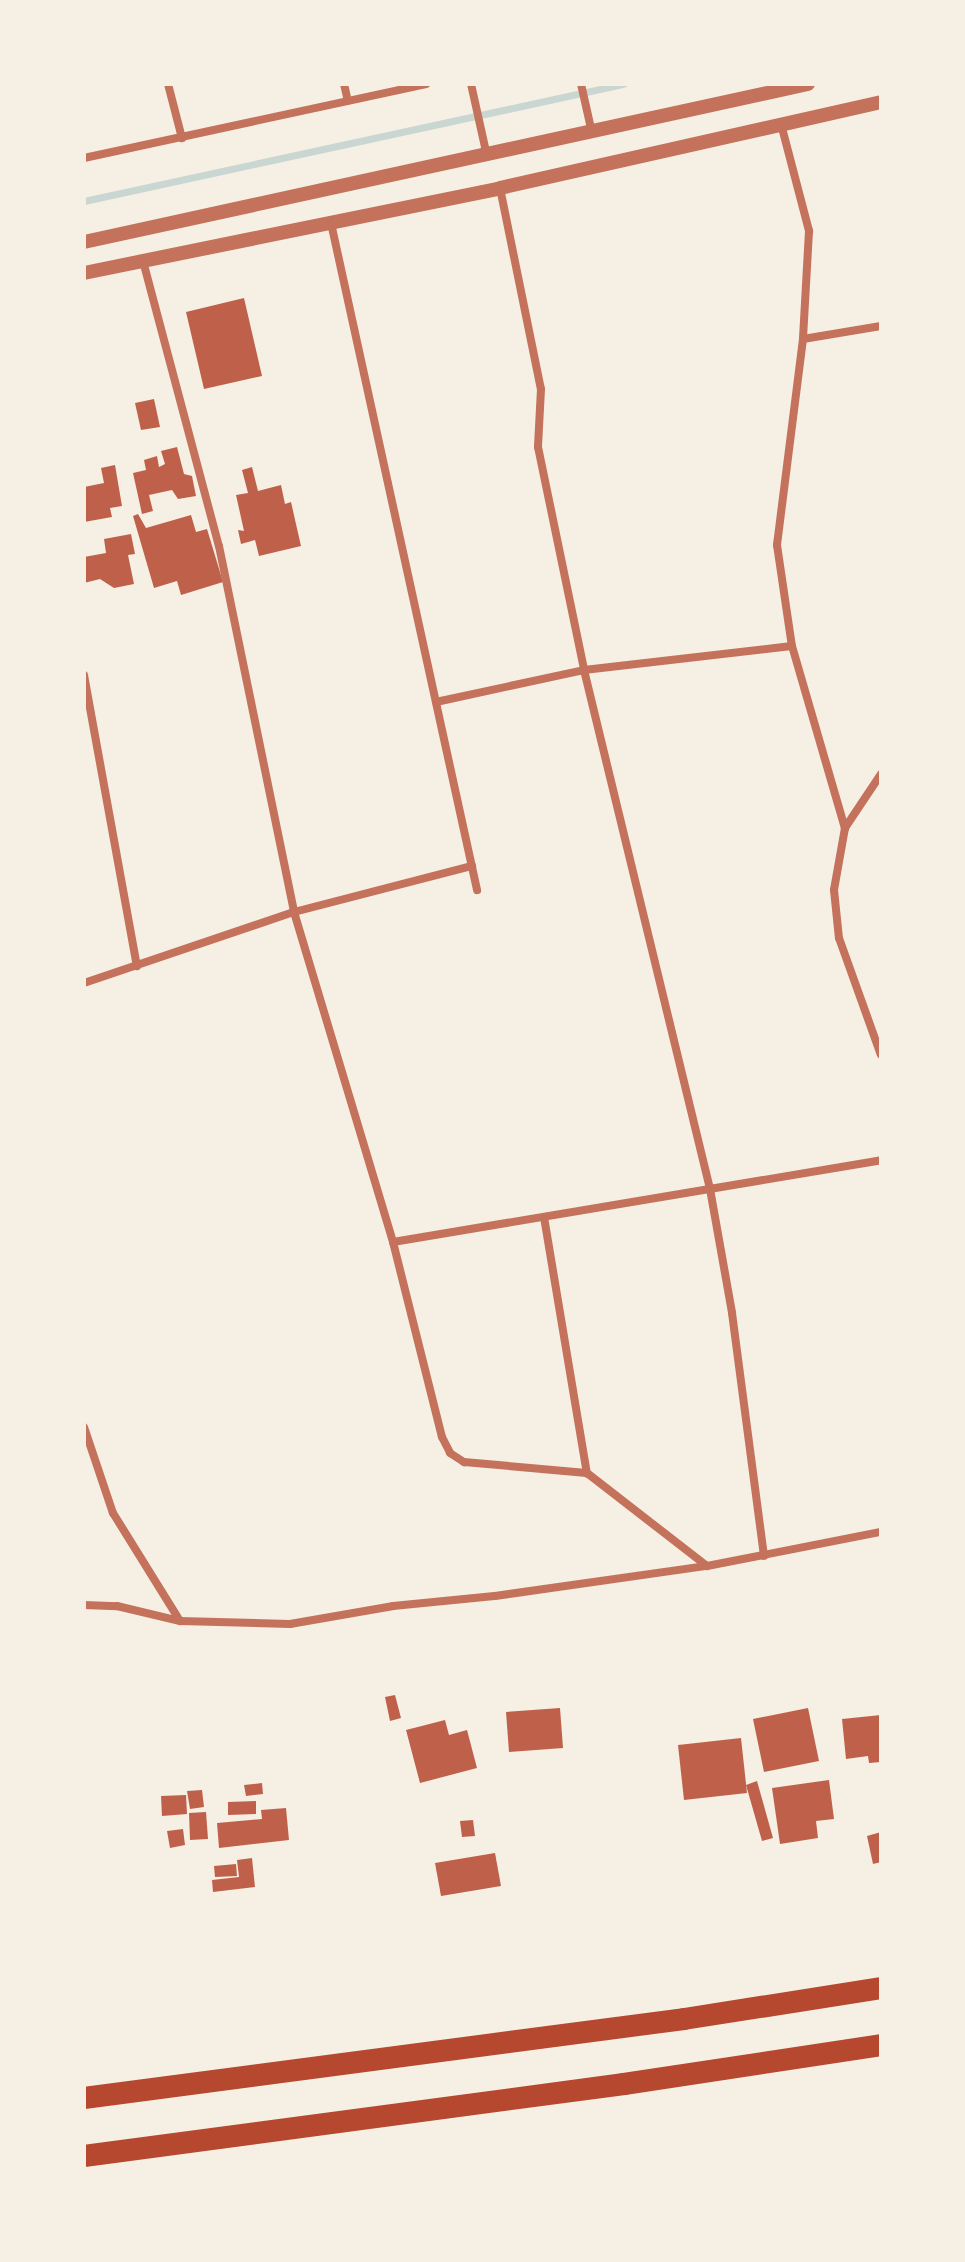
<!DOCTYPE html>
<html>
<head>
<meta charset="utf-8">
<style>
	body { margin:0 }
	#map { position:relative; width:965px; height:2262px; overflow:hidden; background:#f6efe4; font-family:"Archivo Narrow",sans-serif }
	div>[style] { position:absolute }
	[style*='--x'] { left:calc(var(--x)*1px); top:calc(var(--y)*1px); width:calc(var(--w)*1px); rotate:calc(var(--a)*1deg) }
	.stream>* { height:7px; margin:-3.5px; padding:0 3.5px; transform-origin:3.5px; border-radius:3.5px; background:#c9d6d2 }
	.building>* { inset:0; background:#bf614a }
	.minor>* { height:8px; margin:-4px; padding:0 4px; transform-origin:4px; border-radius:4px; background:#c5725c }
	.tertiary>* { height:14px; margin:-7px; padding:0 7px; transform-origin:7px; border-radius:7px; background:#c5725c }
	.trunk>* { height:22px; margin:-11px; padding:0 11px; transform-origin:11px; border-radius:11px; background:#b5482f }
	span { translate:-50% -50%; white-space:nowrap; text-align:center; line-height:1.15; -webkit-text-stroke:6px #f6efe4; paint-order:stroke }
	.frame { position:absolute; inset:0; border:86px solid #f6efe4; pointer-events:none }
</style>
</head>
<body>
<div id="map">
	<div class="stream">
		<i style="--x:84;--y:201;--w:552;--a:-12.25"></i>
	</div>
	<div class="building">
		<i style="clip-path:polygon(244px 298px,262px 376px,204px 389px,186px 312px)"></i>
		<i style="clip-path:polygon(154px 399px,160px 427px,141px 430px,135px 403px)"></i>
		<i style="clip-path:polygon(177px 447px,184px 474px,192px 476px,196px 496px,178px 499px,172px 490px,149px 495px,153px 511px,142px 514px,133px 473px,146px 470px,144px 460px,157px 456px,159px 467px,165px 464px,161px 451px)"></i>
		<i style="clip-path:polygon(115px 465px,122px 506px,110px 508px,112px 517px,84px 522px,84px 487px,104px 483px,101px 468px)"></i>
		<i style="clip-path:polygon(252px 467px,258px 491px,281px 485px,285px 504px,291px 502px,301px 546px,259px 556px,255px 540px,241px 544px,238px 530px,244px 531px,236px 495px,248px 493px,242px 470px)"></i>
		<i style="clip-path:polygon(138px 514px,146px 528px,191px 515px,196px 532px,207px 529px,223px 582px,181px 595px,177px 581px,154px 588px,133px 516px)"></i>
		<i style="clip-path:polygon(131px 534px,135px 554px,128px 555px,134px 584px,114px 588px,100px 579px,84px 583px,84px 557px,106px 553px,104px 539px)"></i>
		<i style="clip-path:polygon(395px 1695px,401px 1718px,390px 1721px,385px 1697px)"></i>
		<i style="clip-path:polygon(560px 1708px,563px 1748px,509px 1752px,506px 1712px)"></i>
		<i style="clip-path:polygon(808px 1708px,819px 1761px,764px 1772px,753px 1719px)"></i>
		<i style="clip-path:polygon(881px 1715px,881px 1762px,869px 1763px,868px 1756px,846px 1759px,842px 1719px)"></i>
		<i style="clip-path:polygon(445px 1720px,449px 1735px,467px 1730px,477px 1768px,420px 1783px,406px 1730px)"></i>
		<i style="clip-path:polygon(741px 1738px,747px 1793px,684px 1800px,678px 1745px)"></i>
		<i style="clip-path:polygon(829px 1780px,834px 1819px,816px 1821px,818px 1838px,780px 1844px,772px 1788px)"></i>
		<i style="clip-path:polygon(757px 1781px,773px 1838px,762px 1841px,746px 1785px)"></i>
		<i style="clip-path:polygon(262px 1783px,263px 1794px,246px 1796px,244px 1785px)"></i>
		<i style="clip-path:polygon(202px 1790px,204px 1807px,190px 1809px,187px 1791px)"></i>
		<i style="clip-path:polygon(186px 1795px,187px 1814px,162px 1816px,161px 1796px)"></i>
		<i style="clip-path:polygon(256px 1801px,256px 1814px,228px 1815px,228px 1802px)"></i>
		<i style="clip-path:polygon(286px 1808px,289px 1840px,219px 1848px,217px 1823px,262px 1819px,261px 1810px)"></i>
		<i style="clip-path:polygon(206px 1812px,208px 1839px,190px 1840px,189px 1813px)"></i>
		<i style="clip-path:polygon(473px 1820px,475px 1836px,462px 1837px,460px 1821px)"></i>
		<i style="clip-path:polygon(183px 1829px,185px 1845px,170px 1848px,167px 1831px)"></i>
		<i style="clip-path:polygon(881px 1832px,881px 1862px,873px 1864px,867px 1836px)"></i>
		<i style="clip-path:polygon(495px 1853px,501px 1886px,441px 1896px,435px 1863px)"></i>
		<i style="clip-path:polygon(252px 1858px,255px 1887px,213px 1892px,212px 1880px,239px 1877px,237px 1860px)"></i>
		<i style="clip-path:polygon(236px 1864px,237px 1876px,215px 1877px,214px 1866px)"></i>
	</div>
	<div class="minor">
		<i style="--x:168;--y:84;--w:56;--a:75.5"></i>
		<i style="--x:344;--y:84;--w:17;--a:77"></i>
		<i style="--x:471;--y:84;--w:74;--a:77.5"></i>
		<i style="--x:581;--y:84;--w:50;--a:77.3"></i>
		<i style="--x:781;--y:124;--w:111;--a:75.3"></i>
		<i style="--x:809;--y:231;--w:108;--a:93.2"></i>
		<i style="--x:803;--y:339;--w:208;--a:97.2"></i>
		<i style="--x:777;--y:545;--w:102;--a:81.6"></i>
		<i style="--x:792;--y:646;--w:190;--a:73.8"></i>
		<i style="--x:84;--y:158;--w:350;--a:-12.2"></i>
		<i style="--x:500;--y:188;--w:205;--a:78.5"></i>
		<i style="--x:541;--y:389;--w:58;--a:93"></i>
		<i style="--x:538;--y:447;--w:228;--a:78.3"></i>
		<i style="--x:584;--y:670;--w:534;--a:76.35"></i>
		<i style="--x:710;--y:1189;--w:126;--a:79.9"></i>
		<i style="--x:732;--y:1313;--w:245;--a:82.5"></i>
		<i style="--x:331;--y:223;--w:683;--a:77.65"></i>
		<i style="--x:143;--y:261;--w:295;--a:75.1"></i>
		<i style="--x:219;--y:546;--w:374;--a:78.4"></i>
		<i style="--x:294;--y:912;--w:345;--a:73.3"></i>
		<i style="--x:393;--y:1242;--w:201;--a:75.9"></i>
		<i style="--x:442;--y:1437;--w:18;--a:63"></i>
		<i style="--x:450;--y:1453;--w:17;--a:33"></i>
		<i style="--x:464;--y:1462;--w:123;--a:5.1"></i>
		<i style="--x:803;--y:339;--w:79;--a:-9.5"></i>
		<i style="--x:84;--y:675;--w:296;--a:79.7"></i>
		<i style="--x:436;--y:702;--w:151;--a:-12.2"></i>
		<i style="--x:584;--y:670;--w:209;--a:-6.6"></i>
		<i style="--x:881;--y:774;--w:65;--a:123.7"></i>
		<i style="--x:845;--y:828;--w:63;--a:100.1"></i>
		<i style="--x:834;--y:890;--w:48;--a:84.1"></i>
		<i style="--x:839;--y:938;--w:124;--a:70.3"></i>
		<i style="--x:84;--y:983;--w:222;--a:-18.7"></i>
		<i style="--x:294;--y:912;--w:184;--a:-14.5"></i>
		<i style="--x:544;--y:1217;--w:260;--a:80.5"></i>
		<i style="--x:587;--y:1473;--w:152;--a:37.8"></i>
		<i style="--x:393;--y:1242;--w:495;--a:-9.5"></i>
		<i style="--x:84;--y:1427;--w:91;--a:71.4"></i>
		<i style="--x:113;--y:1513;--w:127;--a:58.2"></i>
		<i style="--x:84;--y:1605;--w:33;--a:2"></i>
		<i style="--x:117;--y:1606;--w:65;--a:13.4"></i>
		<i style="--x:180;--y:1621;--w:110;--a:1.6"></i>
		<i style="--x:290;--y:1624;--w:105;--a:-9.9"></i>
		<i style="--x:393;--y:1606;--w:102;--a:-5.6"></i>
		<i style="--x:495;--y:1596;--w:214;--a:-8.1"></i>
		<i style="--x:707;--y:1566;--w:177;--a:-11.1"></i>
	</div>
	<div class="tertiary">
		<i style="--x:84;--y:242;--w:741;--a:-12.31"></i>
		<i style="--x:84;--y:273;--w:425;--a:-11.5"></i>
		<i style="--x:500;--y:188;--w:391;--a:-12.7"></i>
	</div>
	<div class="trunk">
		<i style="--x:84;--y:2098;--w:605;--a:-7.5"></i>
		<i style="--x:684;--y:2019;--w:199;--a:-8.9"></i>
		<i style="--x:84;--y:2156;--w:545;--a:-7.59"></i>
		<i style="--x:624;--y:2084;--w:260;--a:-8.6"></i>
	</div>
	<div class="frame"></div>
</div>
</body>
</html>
